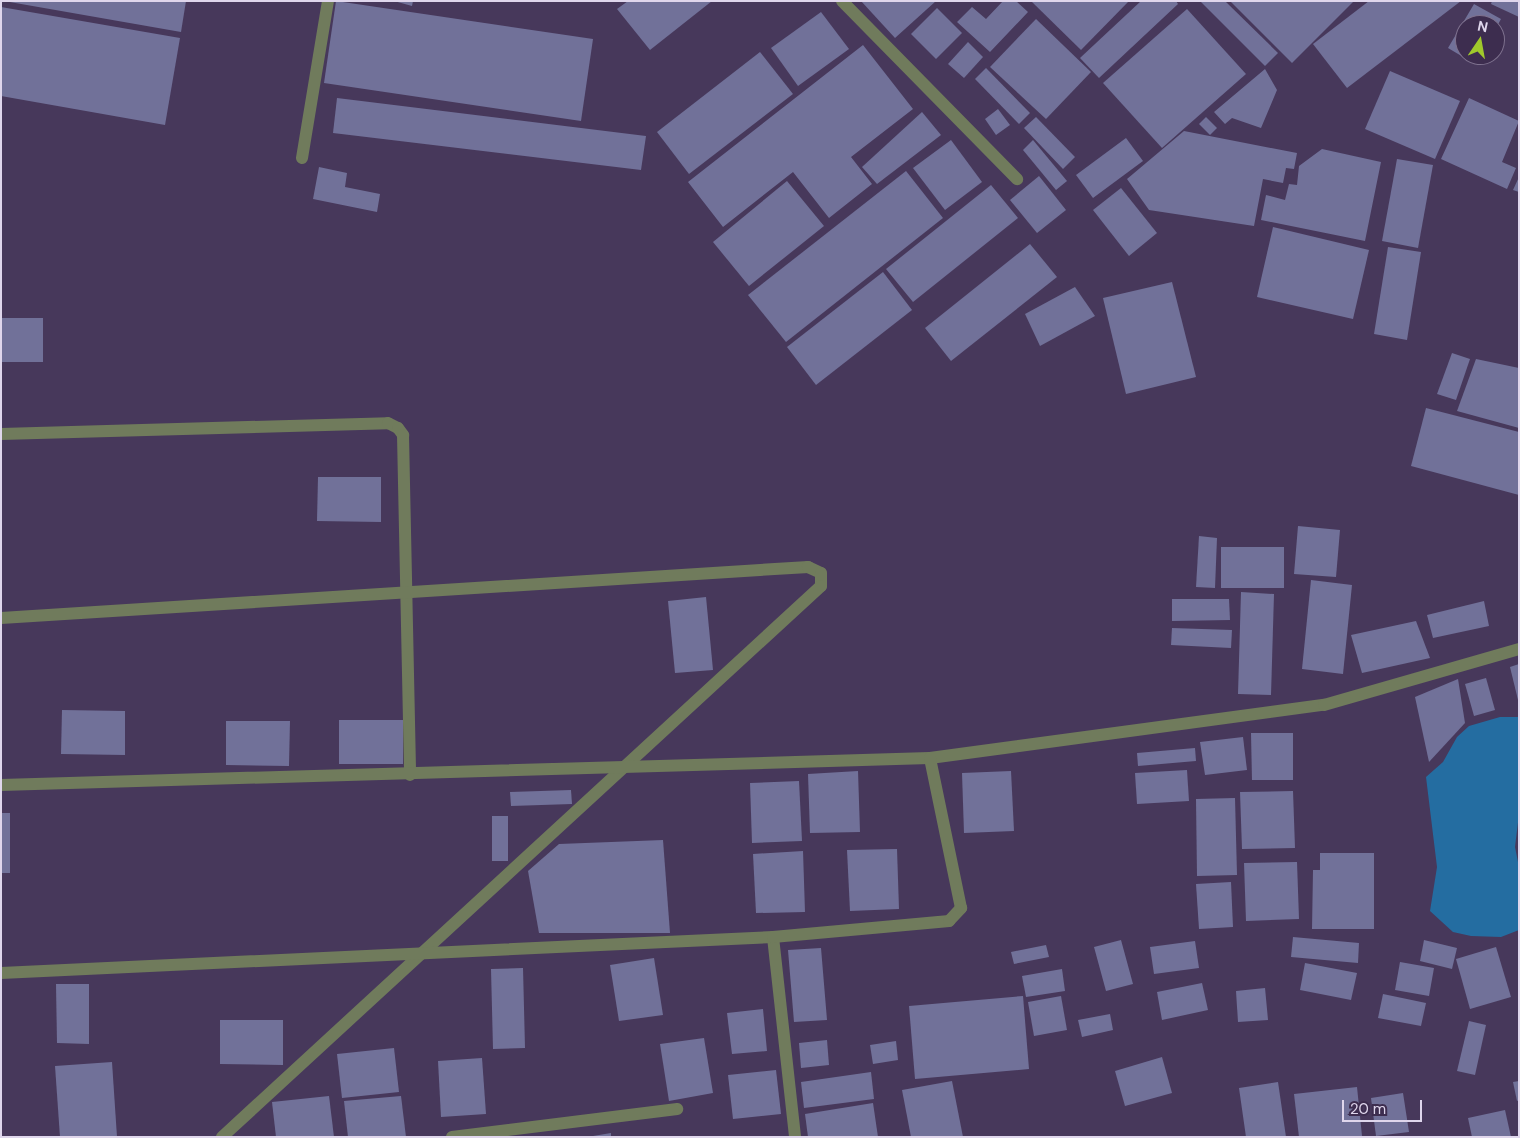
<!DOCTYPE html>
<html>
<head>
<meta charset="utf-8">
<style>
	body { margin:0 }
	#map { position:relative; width:1520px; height:1138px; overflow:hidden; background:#47385b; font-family:"DM Sans",sans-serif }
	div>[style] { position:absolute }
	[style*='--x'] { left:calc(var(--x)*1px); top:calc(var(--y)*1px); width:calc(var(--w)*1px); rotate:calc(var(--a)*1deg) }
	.water>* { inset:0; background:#246da1 }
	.building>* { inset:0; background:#717199 }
	.minor>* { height:12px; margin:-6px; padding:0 6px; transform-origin:6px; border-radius:6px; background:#707b5c }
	span { translate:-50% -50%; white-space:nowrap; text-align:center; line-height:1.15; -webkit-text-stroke:4px #3d2d4f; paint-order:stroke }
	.frame { position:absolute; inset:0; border:2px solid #dfd6ec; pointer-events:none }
	.north { position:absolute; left:1455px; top:15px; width:50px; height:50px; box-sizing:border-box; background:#3d2d4f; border:1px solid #7e718e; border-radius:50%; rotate:12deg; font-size:14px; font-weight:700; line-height:20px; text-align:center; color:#dfd6ec }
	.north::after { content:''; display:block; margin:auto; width:18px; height:22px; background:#a0c92c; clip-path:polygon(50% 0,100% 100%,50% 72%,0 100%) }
	.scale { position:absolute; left:1342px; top:1100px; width:80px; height:22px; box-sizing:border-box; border:2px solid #dfd6ec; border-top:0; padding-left:6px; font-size:15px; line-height:18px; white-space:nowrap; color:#dfd6ec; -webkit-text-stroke:4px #3d2d4f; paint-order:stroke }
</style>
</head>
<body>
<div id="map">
	<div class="water">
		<i style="clip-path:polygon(1500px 717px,1519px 717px,1519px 814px,1515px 847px,1519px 867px,1519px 930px,1501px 937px,1471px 936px,1453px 932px,1430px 911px,1437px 867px,1426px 777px,1443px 762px,1457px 737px,1469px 726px)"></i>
	</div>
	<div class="building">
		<i style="clip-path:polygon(4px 1px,186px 1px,181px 32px)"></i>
		<i style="clip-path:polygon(336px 1px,593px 39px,581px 121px,324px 83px)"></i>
		<i style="clip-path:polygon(394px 1px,413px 1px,412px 6px)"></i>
		<i style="clip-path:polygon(628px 1px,712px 1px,650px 50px,617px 9px)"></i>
		<i style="clip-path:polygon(861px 1px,936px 1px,895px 38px)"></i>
		<i style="clip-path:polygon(1003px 1px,1016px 1px,1028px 12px,990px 52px,957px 22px,972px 7px,986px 19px)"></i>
		<i style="clip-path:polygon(1031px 1px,1129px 1px,1081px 50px)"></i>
		<i style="clip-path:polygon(1141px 1px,1176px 1px,1178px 4px,1099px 78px,1080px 58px)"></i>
		<i style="clip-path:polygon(1200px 1px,1225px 1px,1278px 53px,1265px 66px)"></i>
		<i style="clip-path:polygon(1230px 1px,1354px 1px,1292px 63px)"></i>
		<i style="clip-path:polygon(1369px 1px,1461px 1px,1347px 88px,1313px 44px)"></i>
		<i style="clip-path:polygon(1492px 1px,1519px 1px,1519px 17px,1491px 4px)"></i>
		<i style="clip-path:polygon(1474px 4px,1501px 19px,1495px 30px,1495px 25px,1465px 25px,1465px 55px,1480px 55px,1475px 64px,1448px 48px)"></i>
		<i style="clip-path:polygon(1px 7px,180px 38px,165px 125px,1px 96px)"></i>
		<i style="clip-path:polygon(937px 8px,962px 33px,936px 59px,911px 34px)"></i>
		<i style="clip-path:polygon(1187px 9px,1246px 74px,1162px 148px,1103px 83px)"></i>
		<i style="clip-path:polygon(821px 12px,849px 49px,798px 86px,771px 48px)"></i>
		<i style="clip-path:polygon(1036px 19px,1091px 72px,1046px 119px,990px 67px)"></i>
		<i style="clip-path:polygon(968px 42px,983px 57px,964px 78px,948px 64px)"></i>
		<i style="clip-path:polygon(863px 45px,913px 109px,851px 157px,872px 184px,829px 218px,793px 172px,723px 227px,688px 182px)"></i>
		<i style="clip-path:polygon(760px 52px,793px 94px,689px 174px,657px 132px)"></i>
		<i style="clip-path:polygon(986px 68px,1030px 113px,1019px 124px,975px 79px)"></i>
		<i style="clip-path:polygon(1265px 69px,1277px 90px,1261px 128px,1232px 118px,1225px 124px,1214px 112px)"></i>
		<i style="clip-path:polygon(1390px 71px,1460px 101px,1435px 159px,1365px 129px)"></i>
		<i style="clip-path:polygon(337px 98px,646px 136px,641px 170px,333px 133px)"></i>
		<i style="clip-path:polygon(1469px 98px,1519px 121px,1502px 162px,1516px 168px,1507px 189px,1441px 159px)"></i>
		<i style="clip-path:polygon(998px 109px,1010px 125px,996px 135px,985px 119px)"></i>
		<i style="clip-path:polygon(922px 112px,941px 135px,877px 184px,862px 167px)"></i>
		<i style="clip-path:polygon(1036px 117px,1075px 157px,1063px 169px,1024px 128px)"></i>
		<i style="clip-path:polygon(1206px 117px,1217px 128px,1210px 135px,1199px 124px)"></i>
		<i style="clip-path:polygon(1184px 131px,1297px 153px,1294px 169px,1286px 168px,1283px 183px,1263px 179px,1254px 226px,1149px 210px,1127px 179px)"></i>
		<i style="clip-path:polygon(1126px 138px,1143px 161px,1093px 198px,1076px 175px)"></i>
		<i style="clip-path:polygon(951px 140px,982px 182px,945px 210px,913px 168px)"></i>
		<i style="clip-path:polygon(1033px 140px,1067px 181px,1056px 190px,1023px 150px)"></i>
		<i style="clip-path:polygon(1322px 149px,1381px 162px,1365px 241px,1261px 220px,1266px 195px,1285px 200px,1289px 184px,1297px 185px,1299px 166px)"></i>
		<i style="clip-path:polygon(1397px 159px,1433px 165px,1418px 248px,1382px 241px)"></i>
		<i style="clip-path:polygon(319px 167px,347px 173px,345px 187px,380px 194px,377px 212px,313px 199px)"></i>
		<i style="clip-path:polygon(906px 171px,943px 218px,786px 342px,748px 295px)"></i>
		<i style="clip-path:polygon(1039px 176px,1066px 210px,1037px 233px,1010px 200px)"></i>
		<i style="clip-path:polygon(1519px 177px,1519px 192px,1513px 190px)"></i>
		<i style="clip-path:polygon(787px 181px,824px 226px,749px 286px,713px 242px)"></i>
		<i style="clip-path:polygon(991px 185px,1018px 218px,913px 302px,886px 269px)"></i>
		<i style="clip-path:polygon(1121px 188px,1157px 233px,1129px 256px,1093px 210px)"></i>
		<i style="clip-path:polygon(1273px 227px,1369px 250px,1353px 319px,1257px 297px)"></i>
		<i style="clip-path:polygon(1030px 244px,1057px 277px,951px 361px,925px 328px)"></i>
		<i style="clip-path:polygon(1388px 247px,1421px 252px,1407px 340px,1374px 334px)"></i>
		<i style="clip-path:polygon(883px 272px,912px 310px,816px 385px,787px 347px)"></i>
		<i style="clip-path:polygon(1172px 282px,1196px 377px,1126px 394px,1103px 298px)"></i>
		<i style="clip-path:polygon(1075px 287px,1095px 316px,1040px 346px,1025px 314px)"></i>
		<i style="clip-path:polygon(1px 318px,43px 318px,43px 362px,1px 362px)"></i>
		<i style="clip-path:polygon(1452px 353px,1470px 359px,1456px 400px,1437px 394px)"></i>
		<i style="clip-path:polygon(1476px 359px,1519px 368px,1519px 428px,1457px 411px)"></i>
		<i style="clip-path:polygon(1426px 408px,1519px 432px,1519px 495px,1411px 466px)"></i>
		<i style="clip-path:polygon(318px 477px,381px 477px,381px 522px,317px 521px)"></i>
		<i style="clip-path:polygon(1298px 526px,1340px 530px,1336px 577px,1294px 574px)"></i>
		<i style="clip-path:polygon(1199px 536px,1217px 538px,1215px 588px,1196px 587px)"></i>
		<i style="clip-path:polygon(1221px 547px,1284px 547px,1284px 588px,1221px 588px)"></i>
		<i style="clip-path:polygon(1311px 580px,1352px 585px,1343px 674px,1302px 669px)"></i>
		<i style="clip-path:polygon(1241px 592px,1274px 594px,1271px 695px,1238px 694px)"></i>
		<i style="clip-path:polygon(706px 597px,713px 670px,675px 673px,668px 601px)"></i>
		<i style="clip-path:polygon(1172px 599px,1229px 599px,1230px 620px,1172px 621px)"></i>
		<i style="clip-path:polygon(1484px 601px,1489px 626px,1433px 638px,1427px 615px)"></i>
		<i style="clip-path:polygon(1416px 621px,1430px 658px,1362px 673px,1351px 635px)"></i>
		<i style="clip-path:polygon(1172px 628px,1232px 630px,1231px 648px,1171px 645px)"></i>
		<i style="clip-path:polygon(1519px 664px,1519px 700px,1518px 700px,1510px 667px)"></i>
		<i style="clip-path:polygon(1486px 678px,1495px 710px,1474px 716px,1465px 684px)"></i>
		<i style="clip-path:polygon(1458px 679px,1465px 723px,1429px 762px,1415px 697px)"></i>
		<i style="clip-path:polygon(62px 710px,125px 711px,125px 755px,61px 754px)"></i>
		<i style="clip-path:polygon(339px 720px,403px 720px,403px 764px,339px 764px)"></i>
		<i style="clip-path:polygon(226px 721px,290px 721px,289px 766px,226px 765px)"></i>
		<i style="clip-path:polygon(1251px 733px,1293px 733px,1293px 780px,1252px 780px)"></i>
		<i style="clip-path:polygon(1243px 737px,1247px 770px,1205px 775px,1200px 742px)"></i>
		<i style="clip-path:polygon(1195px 748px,1196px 761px,1138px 766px,1137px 753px)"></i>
		<i style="clip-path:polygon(1187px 770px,1189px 801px,1137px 804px,1135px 773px)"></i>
		<i style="clip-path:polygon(858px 771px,860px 832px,810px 833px,808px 774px)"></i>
		<i style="clip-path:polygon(1011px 771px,1014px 831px,964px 833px,962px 773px)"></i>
		<i style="clip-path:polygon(799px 781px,802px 841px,752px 843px,750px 783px)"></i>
		<i style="clip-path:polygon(571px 790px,572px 804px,511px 806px,510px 792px)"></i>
		<i style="clip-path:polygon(1293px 791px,1295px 848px,1242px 849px,1240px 792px)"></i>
		<i style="clip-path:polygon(1235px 798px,1237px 875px,1197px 876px,1196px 799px)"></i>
		<i style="clip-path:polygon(1px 813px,10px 813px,10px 873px,1px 873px)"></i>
		<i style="clip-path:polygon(492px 816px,508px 816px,508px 861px,492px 861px)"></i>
		<i style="clip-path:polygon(663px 840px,670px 933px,539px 933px,528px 871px,559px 844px)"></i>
		<i style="clip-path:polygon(897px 849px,899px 909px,850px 911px,847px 850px)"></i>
		<i style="clip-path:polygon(803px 851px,805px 912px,756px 913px,753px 854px)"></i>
		<i style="clip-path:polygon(1320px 853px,1374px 853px,1374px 929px,1312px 929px,1313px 870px,1320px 870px)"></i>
		<i style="clip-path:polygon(1297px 862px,1299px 919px,1246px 921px,1244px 863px)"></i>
		<i style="clip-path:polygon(1231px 882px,1233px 927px,1199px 929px,1196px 884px)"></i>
		<i style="clip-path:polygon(1293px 937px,1359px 943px,1358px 963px,1291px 957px)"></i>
		<i style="clip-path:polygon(1121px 940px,1133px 984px,1106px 991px,1094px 947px)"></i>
		<i style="clip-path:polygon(1424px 940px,1457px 948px,1452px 969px,1420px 961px)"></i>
		<i style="clip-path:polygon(1195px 941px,1199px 968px,1154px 974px,1150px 947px)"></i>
		<i style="clip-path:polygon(1046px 945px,1049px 957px,1014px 964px,1011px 952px)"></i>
		<i style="clip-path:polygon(1496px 947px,1511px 997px,1470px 1009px,1456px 959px)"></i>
		<i style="clip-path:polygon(821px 948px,827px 1020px,794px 1022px,788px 950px)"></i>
		<i style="clip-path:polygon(654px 958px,663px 1015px,619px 1021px,610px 965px)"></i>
		<i style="clip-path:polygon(1400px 962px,1434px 968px,1429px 996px,1395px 990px)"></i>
		<i style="clip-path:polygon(1305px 963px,1357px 973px,1351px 1000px,1300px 990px)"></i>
		<i style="clip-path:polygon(523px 968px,525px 1048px,493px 1049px,491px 969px)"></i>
		<i style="clip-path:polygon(1062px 969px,1065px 991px,1026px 997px,1022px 976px)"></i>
		<i style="clip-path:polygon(1202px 983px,1208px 1010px,1162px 1020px,1157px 992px)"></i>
		<i style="clip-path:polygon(56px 984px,89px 984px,89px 1044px,57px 1043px)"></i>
		<i style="clip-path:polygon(1265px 988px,1268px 1020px,1238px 1022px,1236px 991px)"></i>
		<i style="clip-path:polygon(1383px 994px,1426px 1003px,1421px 1026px,1378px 1018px)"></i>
		<i style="clip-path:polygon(1023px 996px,1029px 1069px,915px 1079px,909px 1006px)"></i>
		<i style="clip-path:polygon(1061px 996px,1067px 1030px,1034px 1036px,1028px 1002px)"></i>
		<i style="clip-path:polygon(763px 1009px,767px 1051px,732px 1054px,727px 1013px)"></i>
		<i style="clip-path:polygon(1110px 1014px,1113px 1030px,1082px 1037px,1078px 1020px)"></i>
		<i style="clip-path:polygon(220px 1020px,283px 1020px,283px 1065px,220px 1064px)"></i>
		<i style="clip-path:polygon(1469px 1021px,1486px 1025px,1475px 1075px,1457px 1071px)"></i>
		<i style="clip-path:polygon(704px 1038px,713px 1093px,669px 1101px,660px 1044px)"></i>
		<i style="clip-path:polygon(827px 1040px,829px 1065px,801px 1068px,799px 1043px)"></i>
		<i style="clip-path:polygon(896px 1041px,898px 1060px,873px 1064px,870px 1045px)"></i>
		<i style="clip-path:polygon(394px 1048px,399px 1092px,342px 1098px,337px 1054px)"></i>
		<i style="clip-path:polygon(1162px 1057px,1172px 1093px,1125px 1106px,1115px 1071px)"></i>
		<i style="clip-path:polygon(482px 1058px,486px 1114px,441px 1117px,438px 1061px)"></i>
		<i style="clip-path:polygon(112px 1062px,117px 1137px,60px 1137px,55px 1066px)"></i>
		<i style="clip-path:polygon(776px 1070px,781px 1114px,733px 1119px,728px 1075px)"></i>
		<i style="clip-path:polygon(871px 1072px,874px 1099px,804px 1108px,801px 1082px)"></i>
		<i style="clip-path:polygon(952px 1081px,963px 1137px,911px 1137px,902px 1090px)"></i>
		<i style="clip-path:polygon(1519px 1081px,1519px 1100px,1517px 1101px,1513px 1082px)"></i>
		<i style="clip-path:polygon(1278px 1082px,1286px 1137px,1246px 1137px,1239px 1088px)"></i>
		<i style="clip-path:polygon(1357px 1087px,1362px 1136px,1299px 1137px,1294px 1094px)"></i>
		<i style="clip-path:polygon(1403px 1093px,1409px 1132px,1376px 1136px,1371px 1098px)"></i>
		<i style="clip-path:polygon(329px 1096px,334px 1137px,276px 1137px,272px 1102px)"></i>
		<i style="clip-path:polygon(401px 1096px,406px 1137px,348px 1137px,344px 1101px)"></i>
		<i style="clip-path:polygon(873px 1103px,878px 1137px,808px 1137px,805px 1114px)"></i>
		<i style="clip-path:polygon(1505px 1110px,1511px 1137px,1472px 1137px,1468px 1118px)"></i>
		<i style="clip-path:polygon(611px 1133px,611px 1137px,593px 1137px,593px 1136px)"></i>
	</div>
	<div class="minor">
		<i style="--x:842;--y:1;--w:250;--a:45.5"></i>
		<i style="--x:302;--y:158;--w:159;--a:-80.6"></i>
		<i style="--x:1;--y:434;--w:387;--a:-1.6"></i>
		<i style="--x:388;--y:423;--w:11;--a:27"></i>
		<i style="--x:398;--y:428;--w:9;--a:54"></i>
		<i style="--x:403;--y:435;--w:340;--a:88.8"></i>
		<i style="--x:1;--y:618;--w:809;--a:-3.62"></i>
		<i style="--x:808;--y:567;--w:14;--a:25"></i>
		<i style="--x:821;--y:573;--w:13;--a:90"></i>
		<i style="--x:821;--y:586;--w:814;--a:137.39"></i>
		<i style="--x:1;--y:785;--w:929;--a:-1.66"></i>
		<i style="--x:930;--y:758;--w:398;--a:-7.7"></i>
		<i style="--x:1324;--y:705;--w:203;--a:-16"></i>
		<i style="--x:773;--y:937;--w:201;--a:83.7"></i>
		<i style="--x:1;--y:973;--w:773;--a:-2.67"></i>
		<i style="--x:773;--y:937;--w:177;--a:-5.2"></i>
		<i style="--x:949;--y:921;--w:18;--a:-47"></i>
		<i style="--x:961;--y:908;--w:153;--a:-101.7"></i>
		<i style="--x:452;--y:1137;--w:227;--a:-7.1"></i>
	</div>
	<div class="frame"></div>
	<div class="north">N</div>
	<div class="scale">20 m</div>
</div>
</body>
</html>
